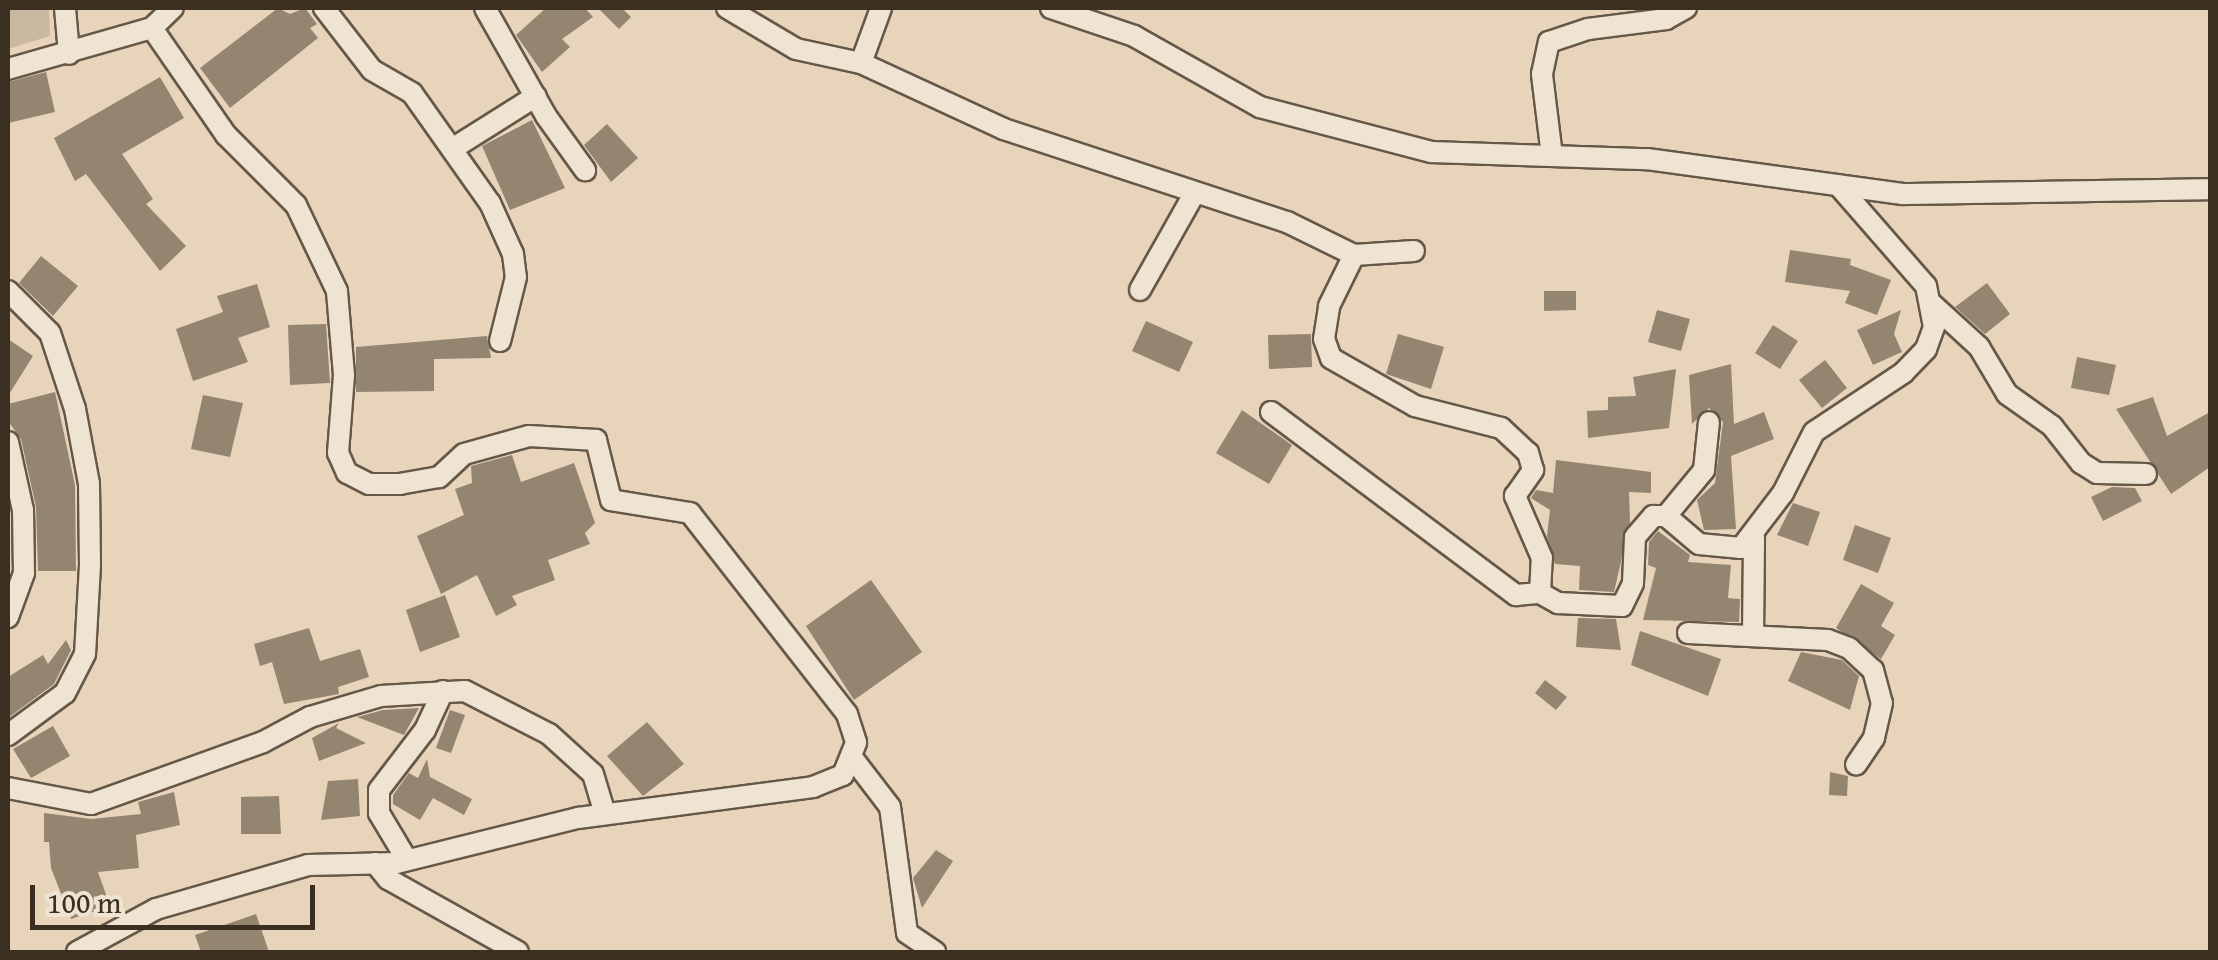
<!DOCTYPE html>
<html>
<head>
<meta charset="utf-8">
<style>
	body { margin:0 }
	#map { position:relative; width:2218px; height:960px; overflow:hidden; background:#e7d4ba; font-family:"Gentium Book Plus",serif }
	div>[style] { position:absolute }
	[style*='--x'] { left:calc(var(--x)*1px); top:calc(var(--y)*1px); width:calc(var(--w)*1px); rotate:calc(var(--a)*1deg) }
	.green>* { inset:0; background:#cab8a0 }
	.building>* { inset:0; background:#948571 }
	.roads { filter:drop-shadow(2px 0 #665848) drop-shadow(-2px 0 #665848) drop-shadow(0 2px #665848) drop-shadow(0 -2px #665848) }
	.minor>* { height:20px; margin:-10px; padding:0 10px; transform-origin:10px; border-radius:10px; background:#efe3d2 }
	span { translate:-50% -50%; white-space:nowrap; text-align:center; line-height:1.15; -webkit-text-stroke:10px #efe3d2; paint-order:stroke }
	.frame { position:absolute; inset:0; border:10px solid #3b2f22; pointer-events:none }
	.scale { position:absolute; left:30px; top:885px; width:285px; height:45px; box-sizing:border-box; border:5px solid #3b2f22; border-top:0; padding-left:12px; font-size:30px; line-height:35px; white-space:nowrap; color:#3b2f22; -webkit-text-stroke:8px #efe3d2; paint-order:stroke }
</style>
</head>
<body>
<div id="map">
	<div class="green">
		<i style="clip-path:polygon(8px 8px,49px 8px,50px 36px,8px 49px)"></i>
	</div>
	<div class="building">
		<i style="clip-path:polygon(278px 8px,290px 14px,305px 8px,317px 24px,310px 28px,318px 38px,230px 108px,200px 68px)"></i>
		<i style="clip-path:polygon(546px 8px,585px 8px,593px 17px,562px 39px,570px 47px,542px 72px,516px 35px)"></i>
		<i style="clip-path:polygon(598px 8px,622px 8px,631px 17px,619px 29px)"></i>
		<i style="clip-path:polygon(46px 72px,55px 112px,8px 123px,8px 82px)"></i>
		<i style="clip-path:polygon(160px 77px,184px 118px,122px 154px,153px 199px,146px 204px,186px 246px,160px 271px,86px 174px,75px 181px,54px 138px)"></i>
		<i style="clip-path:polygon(532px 120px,565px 188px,510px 210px,482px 146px)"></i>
		<i style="clip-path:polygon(607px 124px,638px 158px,611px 182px,584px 145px)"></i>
		<i style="clip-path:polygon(1790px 250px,1851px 259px,1850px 265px,1891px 280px,1877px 315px,1845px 303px,1850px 291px,1785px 282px)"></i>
		<i style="clip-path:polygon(41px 256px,78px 286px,53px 316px,19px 283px)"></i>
		<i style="clip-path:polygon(1987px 283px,2010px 314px,1985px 334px,1955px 307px)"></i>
		<i style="clip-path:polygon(257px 284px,270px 327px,238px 338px,248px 362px,193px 381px,176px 329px,223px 312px,217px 296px)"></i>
		<i style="clip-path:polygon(1544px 291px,1576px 291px,1576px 310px,1544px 311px)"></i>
		<i style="clip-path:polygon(1657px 310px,1690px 319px,1681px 351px,1648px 342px)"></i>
		<i style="clip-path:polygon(1901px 310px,1894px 334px,1902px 352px,1873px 365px,1857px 330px)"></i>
		<i style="clip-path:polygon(1146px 321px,1193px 342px,1179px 372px,1132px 351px)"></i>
		<i style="clip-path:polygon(326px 324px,330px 383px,290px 385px,288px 325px)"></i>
		<i style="clip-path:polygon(1773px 325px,1798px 341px,1780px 369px,1755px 353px)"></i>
		<i style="clip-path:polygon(1311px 334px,1312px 367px,1269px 369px,1268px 335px)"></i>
		<i style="clip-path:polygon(1398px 334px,1444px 347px,1431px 389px,1386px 374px)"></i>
		<i style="clip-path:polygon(487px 336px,491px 358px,434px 359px,434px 391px,356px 392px,356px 347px)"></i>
		<i style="clip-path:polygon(8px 339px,33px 356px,8px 396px)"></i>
		<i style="clip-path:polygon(2077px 357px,2116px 365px,2109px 395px,2071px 388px)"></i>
		<i style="clip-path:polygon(1825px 360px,1847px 388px,1822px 408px,1799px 380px)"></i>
		<i style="clip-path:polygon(1731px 364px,1734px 424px,1764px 412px,1774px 439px,1731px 456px,1736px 529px,1704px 530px,1697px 500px,1715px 483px,1723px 422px,1709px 408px,1692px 424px,1689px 375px)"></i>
		<i style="clip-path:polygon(1676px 369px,1669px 428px,1588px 438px,1587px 411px,1608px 410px,1608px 397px,1636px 396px,1633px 377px)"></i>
		<i style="clip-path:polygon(55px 392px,75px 485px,76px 571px,38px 571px,36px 507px,21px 439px,8px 421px,8px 404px)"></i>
		<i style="clip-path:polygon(203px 395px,243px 403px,230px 457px,191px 449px)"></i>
		<i style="clip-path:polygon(2153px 397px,2167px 436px,2210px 412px,2210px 467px,2171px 494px,2116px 409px)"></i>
		<i style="clip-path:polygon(1242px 410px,1292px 445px,1269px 484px,1216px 453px)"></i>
		<i style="clip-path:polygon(512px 455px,521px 482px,574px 463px,595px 523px,585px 533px,590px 544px,548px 560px,555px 580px,512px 596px,517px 605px,496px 616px,477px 575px,441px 594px,417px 536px,464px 515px,455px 489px,472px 483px,471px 466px)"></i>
		<i style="clip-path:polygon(1556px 460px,1651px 472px,1651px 493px,1629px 492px,1630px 522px,1614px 592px,1579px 590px,1580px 566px,1555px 564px,1547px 536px,1550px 510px,1531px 498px,1536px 490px,1553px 493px)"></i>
		<i style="clip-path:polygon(2112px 487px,2135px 488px,2142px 501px,2103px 521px,2091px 497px)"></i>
		<i style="clip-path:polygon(1793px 503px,1820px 512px,1808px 546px,1777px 535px)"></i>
		<i style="clip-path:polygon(1855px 525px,1891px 538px,1878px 573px,1843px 560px)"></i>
		<i style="clip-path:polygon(1658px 531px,1690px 555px,1688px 562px,1731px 565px,1728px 598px,1740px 599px,1739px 622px,1643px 620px,1656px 568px,1648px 565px,1649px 542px)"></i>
		<i style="clip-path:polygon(871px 580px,922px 652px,854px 700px,806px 626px)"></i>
		<i style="clip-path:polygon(1861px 584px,1894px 603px,1881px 626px,1895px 635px,1881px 659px,1836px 628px)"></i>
		<i style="clip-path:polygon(445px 595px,460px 637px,420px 652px,406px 610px)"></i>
		<i style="clip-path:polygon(1578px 618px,1616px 619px,1621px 650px,1576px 647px)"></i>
		<i style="clip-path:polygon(309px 628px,320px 661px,360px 649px,369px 677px,338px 687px,339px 694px,284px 704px,272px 662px,260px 666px,254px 644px)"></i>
		<i style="clip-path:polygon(1640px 631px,1721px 659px,1708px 696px,1631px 665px)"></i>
		<i style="clip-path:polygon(66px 640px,71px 650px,54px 684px,8px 718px,8px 677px,43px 655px,48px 664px)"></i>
		<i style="clip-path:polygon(1801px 652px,1842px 660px,1859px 676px,1850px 710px,1788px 681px)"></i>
		<i style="clip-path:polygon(1545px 680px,1567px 697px,1556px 710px,1535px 693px)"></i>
		<i style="clip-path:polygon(419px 708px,404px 735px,357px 717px,383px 710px)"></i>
		<i style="clip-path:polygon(450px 710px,465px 715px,451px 753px,436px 748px)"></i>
		<i style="clip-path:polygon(647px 722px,684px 764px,643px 796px,607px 756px)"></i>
		<i style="clip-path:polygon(339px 723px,336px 728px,366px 743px,319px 761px,312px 738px)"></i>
		<i style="clip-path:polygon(53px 726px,70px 756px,31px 778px,13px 749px)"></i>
		<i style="clip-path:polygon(427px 759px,430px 777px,472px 799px,464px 815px,433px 798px,420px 820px,393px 804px,393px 795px,409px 773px,418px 778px)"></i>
		<i style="clip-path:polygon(1830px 772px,1848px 776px,1847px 796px,1829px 795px)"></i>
		<i style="clip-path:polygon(358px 779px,360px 816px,321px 820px,328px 781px)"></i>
		<i style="clip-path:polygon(174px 792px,180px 825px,136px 835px,139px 868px,98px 872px,110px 906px,71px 919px,51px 868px,49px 842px,44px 842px,44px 813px,91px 819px,141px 814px,138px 802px)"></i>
		<i style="clip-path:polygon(279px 796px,281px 834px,241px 834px,241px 797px)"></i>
		<i style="clip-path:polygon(936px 850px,953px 861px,922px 908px,913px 878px)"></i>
		<i style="clip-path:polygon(256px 914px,269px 952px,201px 952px,195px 935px)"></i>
	</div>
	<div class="roads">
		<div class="minor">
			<i style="--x:65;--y:8;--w:46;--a:85"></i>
			<i style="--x:324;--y:8;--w:78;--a:52.3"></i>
			<i style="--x:372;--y:70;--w:46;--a:29.9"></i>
			<i style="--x:412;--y:93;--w:135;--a:54.7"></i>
			<i style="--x:490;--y:203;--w:56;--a:65.7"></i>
			<i style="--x:513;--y:254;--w:23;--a:83"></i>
			<i style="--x:516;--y:277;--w:66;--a:104"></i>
			<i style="--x:485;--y:8;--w:124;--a:60.5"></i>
			<i style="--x:546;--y:116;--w:67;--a:54.2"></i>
			<i style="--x:727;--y:8;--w:80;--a:30.7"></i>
			<i style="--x:796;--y:49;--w:66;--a:12.2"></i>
			<i style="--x:861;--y:63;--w:157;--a:24.8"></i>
			<i style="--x:1004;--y:129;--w:298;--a:18.2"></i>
			<i style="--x:1287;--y:222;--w:75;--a:26.2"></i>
			<i style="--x:1354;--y:255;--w:60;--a:-3.8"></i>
			<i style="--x:1051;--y:8;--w:88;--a:18.6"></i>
			<i style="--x:1134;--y:36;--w:145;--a:29.4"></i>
			<i style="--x:1260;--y:107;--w:177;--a:14.7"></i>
			<i style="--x:1431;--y:152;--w:216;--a:1.9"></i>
			<i style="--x:1647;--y:159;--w:258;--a:7.8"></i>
			<i style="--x:1903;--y:194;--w:307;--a:-0.9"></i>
			<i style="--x:861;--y:63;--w:59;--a:-70"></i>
			<i style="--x:8;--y:69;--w:150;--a:-15.9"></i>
			<i style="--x:152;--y:28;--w:29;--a:-44"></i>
			<i style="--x:452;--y:149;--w:99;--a:-32.2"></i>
			<i style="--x:1552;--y:156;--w:83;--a:-97"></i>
			<i style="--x:1542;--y:74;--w:33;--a:-78"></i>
			<i style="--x:1549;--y:42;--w:41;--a:-18.4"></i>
			<i style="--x:1588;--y:29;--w:79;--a:-7.3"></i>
			<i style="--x:1666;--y:19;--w:23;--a:-29"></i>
			<i style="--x:1140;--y:290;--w:110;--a:-60.6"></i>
			<i style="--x:8;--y:291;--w:59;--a:45"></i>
			<i style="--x:50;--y:333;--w:80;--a:71.8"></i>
			<i style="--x:75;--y:409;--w:76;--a:79.4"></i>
			<i style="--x:89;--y:484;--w:81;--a:89.3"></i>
			<i style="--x:90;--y:565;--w:89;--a:93.2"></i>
			<i style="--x:85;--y:654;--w:44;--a:117.1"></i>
			<i style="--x:65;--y:693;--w:71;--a:143.6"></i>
			<i style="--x:1932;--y:304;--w:64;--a:42.5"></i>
			<i style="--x:1979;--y:347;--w:55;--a:59.2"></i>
			<i style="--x:2007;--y:394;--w:55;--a:35.4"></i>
			<i style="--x:2052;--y:426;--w:47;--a:51.9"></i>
			<i style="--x:2081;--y:463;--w:19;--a:32"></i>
			<i style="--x:2097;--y:473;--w:49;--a:1.2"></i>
			<i style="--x:1271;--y:412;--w:306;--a:36.8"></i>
			<i style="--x:1516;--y:595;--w:24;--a:-5"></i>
			<i style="--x:1540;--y:593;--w:35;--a:-87"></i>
			<i style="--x:1542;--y:558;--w:68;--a:-113.5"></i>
			<i style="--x:1515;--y:496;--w:32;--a:-55"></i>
			<i style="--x:1533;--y:470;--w:18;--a:-106"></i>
			<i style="--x:1528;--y:453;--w:37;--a:-137"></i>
			<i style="--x:1501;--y:428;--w:89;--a:-165.7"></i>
			<i style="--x:1415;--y:406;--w:97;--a:-150.3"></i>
			<i style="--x:1331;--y:358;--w:20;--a:-110"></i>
			<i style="--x:1324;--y:339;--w:33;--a:-81"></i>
			<i style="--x:1329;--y:306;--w:57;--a:-63.9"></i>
			<i style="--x:8;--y:442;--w:70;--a:77.6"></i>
			<i style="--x:23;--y:510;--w:63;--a:89.1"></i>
			<i style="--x:24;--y:573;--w:47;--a:110"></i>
			<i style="--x:1666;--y:516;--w:60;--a:-50.4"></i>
			<i style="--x:1704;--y:470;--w:48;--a:-84.1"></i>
			<i style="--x:1540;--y:593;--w:21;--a:29"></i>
			<i style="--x:1558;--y:603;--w:64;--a:2.7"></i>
			<i style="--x:1622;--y:606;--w:25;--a:-64"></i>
			<i style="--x:1633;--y:583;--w:46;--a:-87.5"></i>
			<i style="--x:1635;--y:537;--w:28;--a:-49"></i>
			<i style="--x:1653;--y:516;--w:13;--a:0"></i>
			<i style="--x:1666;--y:516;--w:43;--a:40.3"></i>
			<i style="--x:1699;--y:544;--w:42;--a:5.4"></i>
			<i style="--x:1741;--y:548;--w:69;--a:-52.6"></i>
			<i style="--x:1783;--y:493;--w:68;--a:-63.1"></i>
			<i style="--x:1814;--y:432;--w:107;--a:-33.5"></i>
			<i style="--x:1903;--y:373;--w:33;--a:-46"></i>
			<i style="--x:1926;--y:349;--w:23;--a:-70"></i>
			<i style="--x:1934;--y:327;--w:42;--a:-101"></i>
			<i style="--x:1926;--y:286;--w:134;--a:-131.1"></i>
			<i style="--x:1688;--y:633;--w:140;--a:2.9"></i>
			<i style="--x:1828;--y:640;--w:22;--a:21"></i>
			<i style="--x:1849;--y:648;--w:33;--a:43"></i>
			<i style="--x:1873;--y:670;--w:34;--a:75"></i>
			<i style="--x:1882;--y:703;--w:36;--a:103"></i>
			<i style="--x:1874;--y:738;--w:32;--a:124"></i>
			<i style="--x:1753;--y:636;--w:99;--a:-89.4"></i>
			<i style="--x:854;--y:760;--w:59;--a:52.5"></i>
			<i style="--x:890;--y:807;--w:127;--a:82.3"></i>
			<i style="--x:907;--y:933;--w:34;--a:34"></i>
			<i style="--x:8;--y:788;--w:85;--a:10.9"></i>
			<i style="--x:91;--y:804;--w:183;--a:-19.8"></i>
			<i style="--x:263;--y:742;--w:53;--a:-28"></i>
			<i style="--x:310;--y:717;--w:74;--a:-16.5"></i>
			<i style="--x:381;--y:696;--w:84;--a:-3.4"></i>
			<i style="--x:465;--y:691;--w:94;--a:27.1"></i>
			<i style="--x:549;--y:734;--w:59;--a:42.3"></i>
			<i style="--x:593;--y:774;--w:42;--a:73.3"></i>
			<i style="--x:407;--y:860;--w:55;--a:-120.8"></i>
			<i style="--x:379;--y:813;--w:23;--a:-90"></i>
			<i style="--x:379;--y:790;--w:76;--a:-52.5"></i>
			<i style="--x:425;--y:730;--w:43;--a:-65.2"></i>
			<i style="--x:375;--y:863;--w:21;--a:51"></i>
			<i style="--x:388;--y:879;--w:149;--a:29.3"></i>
			<i style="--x:77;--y:952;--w:90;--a:-28.6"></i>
			<i style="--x:156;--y:909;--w:158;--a:-16.1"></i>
			<i style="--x:308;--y:865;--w:89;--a:-1.3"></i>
			<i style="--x:397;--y:863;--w:187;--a:-14"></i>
			<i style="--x:578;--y:818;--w:237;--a:-7.5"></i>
			<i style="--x:813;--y:787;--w:32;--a:-22"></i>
			<i style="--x:843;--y:775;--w:35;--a:-68"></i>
			<i style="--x:856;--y:742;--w:29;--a:-108"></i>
			<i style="--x:847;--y:714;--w:255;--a:-128"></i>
			<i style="--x:690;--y:513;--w:80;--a:-170.7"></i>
			<i style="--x:611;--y:500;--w:62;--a:-104"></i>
			<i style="--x:596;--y:440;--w:67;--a:-176.6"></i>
			<i style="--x:529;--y:436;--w:67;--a:164.5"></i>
			<i style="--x:464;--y:454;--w:34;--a:137"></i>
			<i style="--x:439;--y:477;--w:39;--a:170"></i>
			<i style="--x:401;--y:484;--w:32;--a:180"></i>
			<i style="--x:369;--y:484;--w:25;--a:-153"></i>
			<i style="--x:347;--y:473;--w:22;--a:-114"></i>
			<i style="--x:338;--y:453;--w:78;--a:-85.6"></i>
			<i style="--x:344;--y:375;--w:84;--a:-94.8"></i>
			<i style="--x:337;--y:291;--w:95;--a:-115.5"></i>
			<i style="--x:296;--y:205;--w:99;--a:-135"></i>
			<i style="--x:226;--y:135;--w:130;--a:-124.7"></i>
		</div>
	</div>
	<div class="frame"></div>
	<div class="scale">100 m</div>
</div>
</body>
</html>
